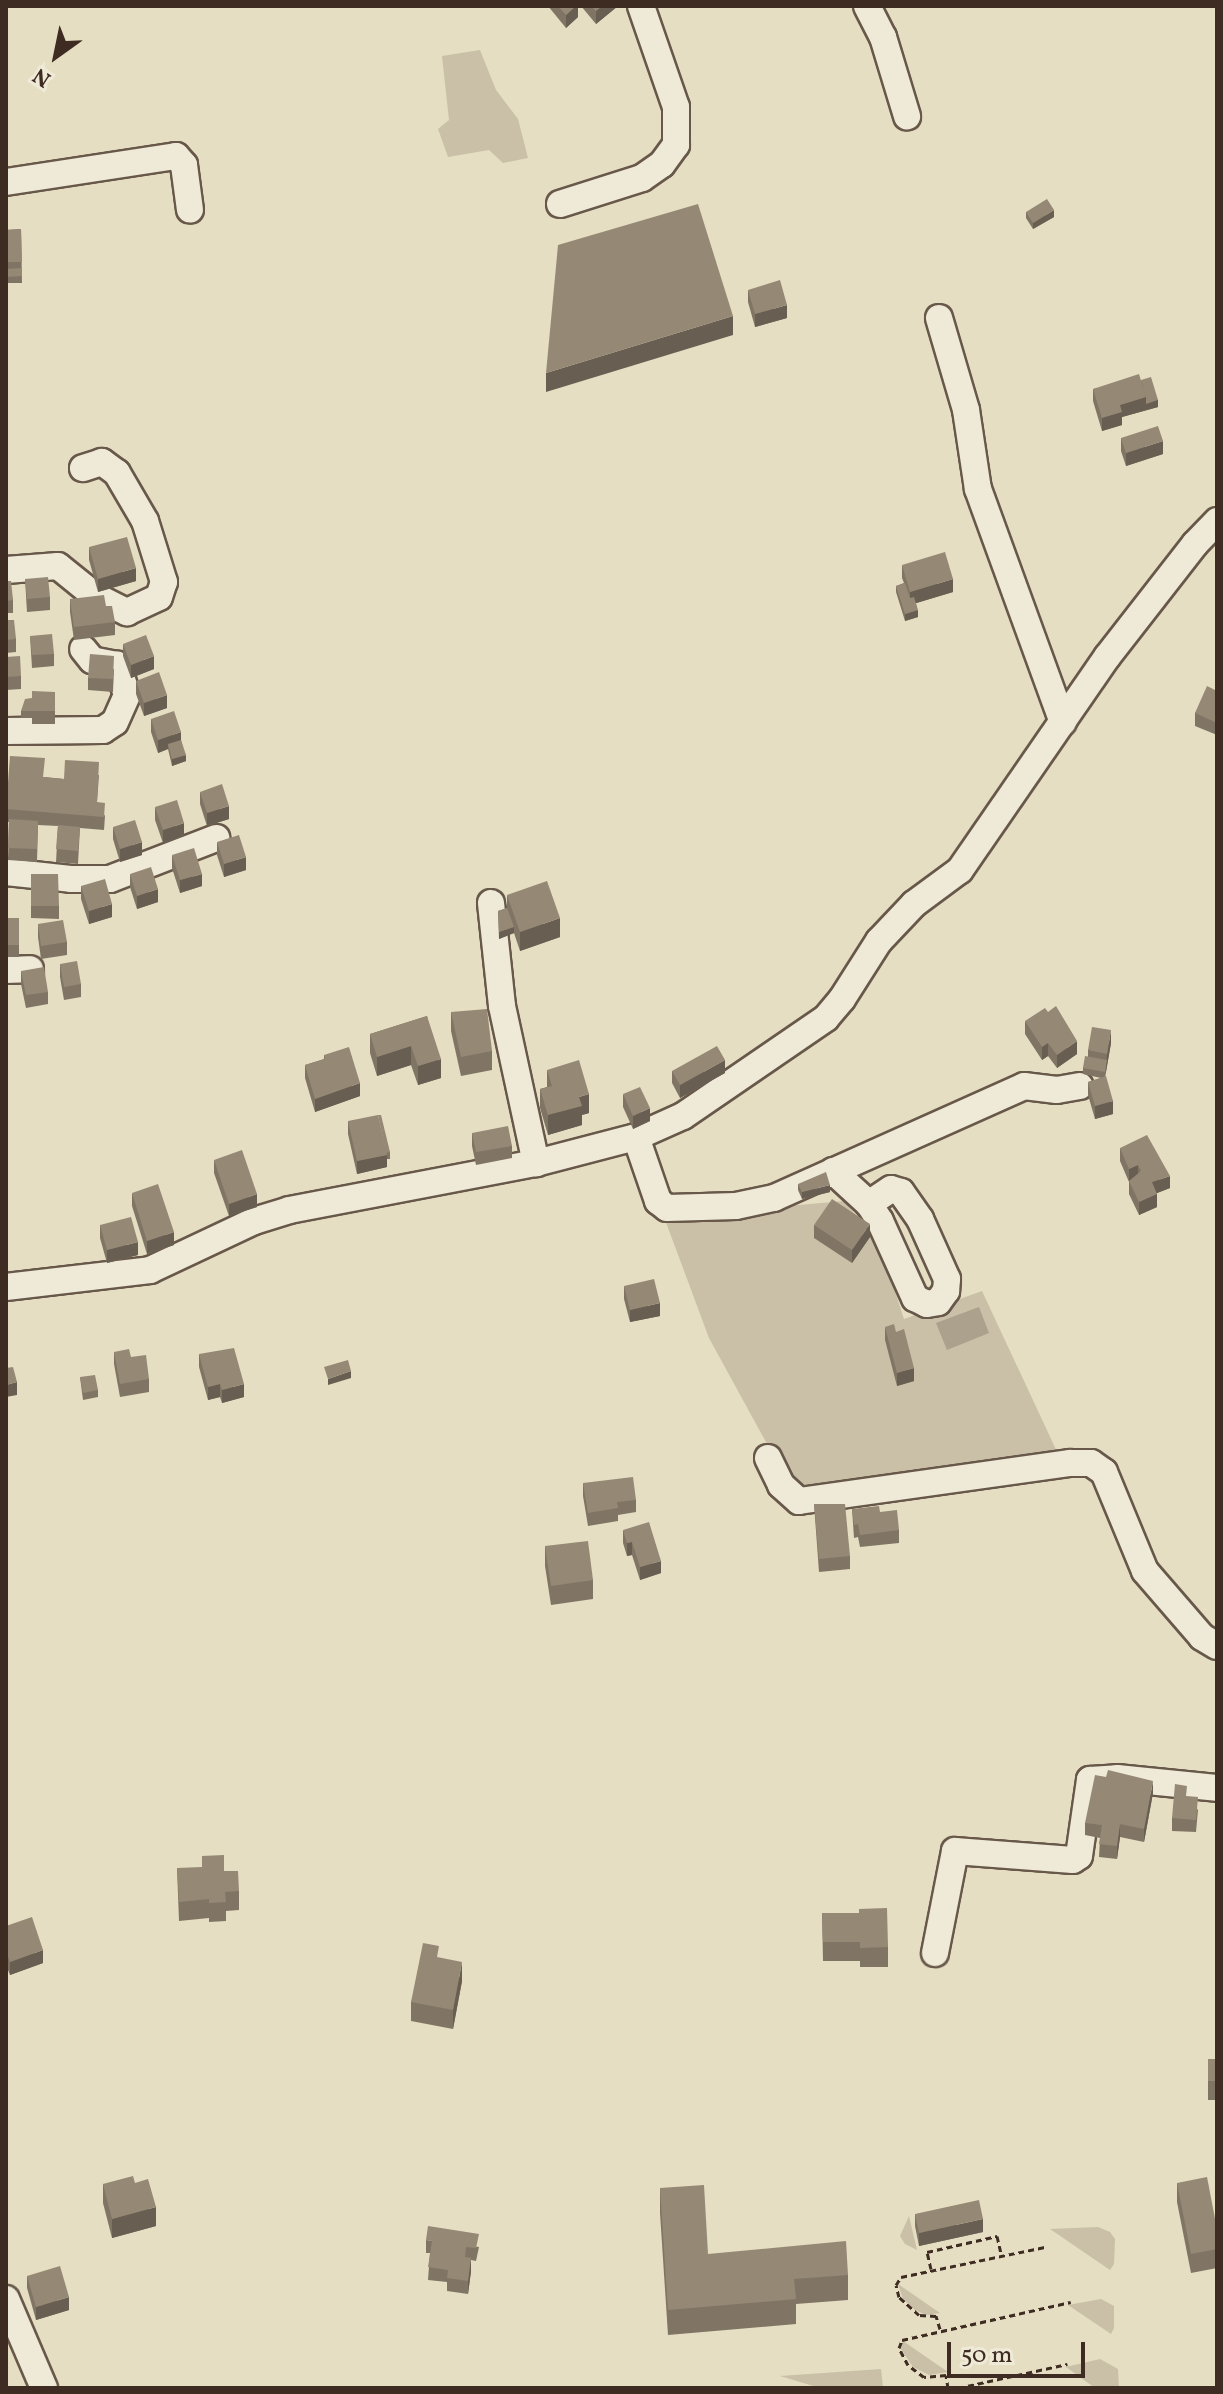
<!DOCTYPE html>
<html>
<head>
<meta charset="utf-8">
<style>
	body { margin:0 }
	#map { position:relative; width:1223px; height:2394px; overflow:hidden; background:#e5dec2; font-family:Vollkorn,serif }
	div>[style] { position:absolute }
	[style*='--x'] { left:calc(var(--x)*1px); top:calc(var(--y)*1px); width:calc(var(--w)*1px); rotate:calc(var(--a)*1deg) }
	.green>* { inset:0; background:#c9c0a7 }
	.water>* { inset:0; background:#aca18c }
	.path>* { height:3px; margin-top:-1.5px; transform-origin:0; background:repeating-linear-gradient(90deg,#3e2b22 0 6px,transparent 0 10px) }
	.roads { filter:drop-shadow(2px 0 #68584a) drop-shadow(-2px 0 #68584a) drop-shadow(0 2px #68584a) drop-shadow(0 -2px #68584a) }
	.minor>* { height:26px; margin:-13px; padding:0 13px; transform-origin:13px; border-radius:13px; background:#eeead7 }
	.wall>* { inset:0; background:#807565 }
	.shaded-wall>* { inset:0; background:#685f52 }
	.building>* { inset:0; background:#958875 }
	span { translate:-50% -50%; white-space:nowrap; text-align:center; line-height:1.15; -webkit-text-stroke:6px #eeead7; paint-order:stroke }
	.frame { position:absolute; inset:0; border:8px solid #3e2b22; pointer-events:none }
	.north { position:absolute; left:16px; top:16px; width:80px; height:80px; -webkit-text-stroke:6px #eeead7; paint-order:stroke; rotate:213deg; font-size:22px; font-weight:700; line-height:32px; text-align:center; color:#3e2b22 }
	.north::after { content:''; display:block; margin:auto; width:28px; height:36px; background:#3e2b22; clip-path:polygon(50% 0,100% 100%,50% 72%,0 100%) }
	.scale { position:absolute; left:947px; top:2342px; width:138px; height:36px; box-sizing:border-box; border:4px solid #3e2b22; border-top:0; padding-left:10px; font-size:24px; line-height:28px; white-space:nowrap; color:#3e2b22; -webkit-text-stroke:6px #eeead7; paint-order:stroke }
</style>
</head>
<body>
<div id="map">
	<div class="green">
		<i style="clip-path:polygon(480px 50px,496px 90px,518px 119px,528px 158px,503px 163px,489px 150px,448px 157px,438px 129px,449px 120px,442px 56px)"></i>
		<i style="clip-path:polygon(844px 1201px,880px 1245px,904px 1319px,982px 1291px,1059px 1456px,810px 1494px,784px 1475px,709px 1338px,664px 1217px)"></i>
		<i style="clip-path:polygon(909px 2216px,917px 2250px,905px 2244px,900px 2236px)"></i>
		<i style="clip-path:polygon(1098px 2227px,1110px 2232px,1115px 2239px,1114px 2264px,1110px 2270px,1050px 2229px)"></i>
		<i style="clip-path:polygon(898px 2284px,940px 2313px,926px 2315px,915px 2310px,903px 2299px)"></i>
		<i style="clip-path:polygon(1101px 2299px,1114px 2306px,1114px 2328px,1111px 2334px,1068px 2305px)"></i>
		<i style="clip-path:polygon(903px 2341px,948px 2372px,929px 2375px,913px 2367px,901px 2349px)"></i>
		<i style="clip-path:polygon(1100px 2359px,1118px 2369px,1119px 2388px,1095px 2388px,1066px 2367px)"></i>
		<i style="clip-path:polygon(881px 2369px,883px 2388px,820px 2388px,780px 2376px)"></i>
	</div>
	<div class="water">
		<i style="clip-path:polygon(979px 1307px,989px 1333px,947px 1350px,936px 1323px)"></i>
	</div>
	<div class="path">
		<i style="--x:931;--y:2269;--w:17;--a:-103"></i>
		<i style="--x:927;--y:2252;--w:72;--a:-12.9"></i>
		<i style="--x:997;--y:2236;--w:18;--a:77"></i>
		<i style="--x:940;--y:2329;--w:14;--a:-107"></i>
		<i style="--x:936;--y:2316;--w:17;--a:-177"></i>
		<i style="--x:919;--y:2315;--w:27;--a:-138"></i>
		<i style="--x:899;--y:2297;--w:12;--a:-104"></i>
		<i style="--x:896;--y:2285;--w:9;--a:-58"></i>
		<i style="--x:901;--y:2277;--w:147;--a:-11.8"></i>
		<i style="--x:948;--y:2388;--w:13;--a:-99"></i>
		<i style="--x:946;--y:2375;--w:22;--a:175"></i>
		<i style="--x:924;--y:2377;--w:20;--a:-143"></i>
		<i style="--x:908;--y:2365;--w:19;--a:-118"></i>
		<i style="--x:899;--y:2348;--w:9;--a:-69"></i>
		<i style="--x:902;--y:2340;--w:173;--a:-12.7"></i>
		<i style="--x:958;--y:2388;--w:112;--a:-12.4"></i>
	</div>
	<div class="roads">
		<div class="minor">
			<i style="--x:867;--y:6;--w:35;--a:63"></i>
			<i style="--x:883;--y:37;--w:83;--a:73.1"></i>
			<i style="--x:6;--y:182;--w:172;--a:-8.7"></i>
			<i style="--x:176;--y:156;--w:12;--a:48"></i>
			<i style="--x:184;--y:165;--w:45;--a:82.4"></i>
			<i style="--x:560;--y:204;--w:86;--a:-17.6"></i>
			<i style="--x:642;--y:178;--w:24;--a:-35"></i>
			<i style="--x:662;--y:164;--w:24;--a:-54"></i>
			<i style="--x:676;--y:145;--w:38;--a:-90"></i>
			<i style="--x:676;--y:107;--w:107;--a:-109.1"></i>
			<i style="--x:939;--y:318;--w:96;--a:73.6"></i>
			<i style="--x:966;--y:410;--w:80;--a:81.4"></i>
			<i style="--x:978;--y:489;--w:248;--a:70"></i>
			<i style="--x:6;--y:570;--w:52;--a:-4.4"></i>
			<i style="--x:58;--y:566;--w:48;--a:39"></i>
			<i style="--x:95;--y:596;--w:36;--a:27"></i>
			<i style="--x:127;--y:612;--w:35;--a:-25"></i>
			<i style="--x:159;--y:597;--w:16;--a:-72"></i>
			<i style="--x:164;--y:582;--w:64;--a:-107.3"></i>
			<i style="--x:145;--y:521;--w:56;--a:-120.3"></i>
			<i style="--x:117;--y:473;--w:19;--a:-144"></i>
			<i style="--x:102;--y:462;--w:20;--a:162"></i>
			<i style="--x:6;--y:731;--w:97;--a:-0.6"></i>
			<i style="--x:103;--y:730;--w:14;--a:-34"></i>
			<i style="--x:115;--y:722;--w:30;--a:-66"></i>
			<i style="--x:127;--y:695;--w:32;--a:-108"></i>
			<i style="--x:117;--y:665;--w:25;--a:-169"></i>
			<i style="--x:92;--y:660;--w:14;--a:-129"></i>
			<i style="--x:6;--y:872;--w:65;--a:6.1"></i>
			<i style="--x:71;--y:879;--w:39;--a:0"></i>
			<i style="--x:110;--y:879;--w:114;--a:-21.1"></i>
			<i style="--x:491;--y:903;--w:104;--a:83.9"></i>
			<i style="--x:502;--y:1006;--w:161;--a:77.8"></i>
			<i style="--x:6;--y:970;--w:24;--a:-2"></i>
			<i style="--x:636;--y:1137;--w:68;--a:71"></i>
			<i style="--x:658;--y:1201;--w:11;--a:38"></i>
			<i style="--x:667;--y:1208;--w:69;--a:-1.7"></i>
			<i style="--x:736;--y:1206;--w:39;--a:-12"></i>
			<i style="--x:774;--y:1198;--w:274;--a:-24.1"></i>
			<i style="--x:1024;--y:1086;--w:33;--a:7"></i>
			<i style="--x:1057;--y:1090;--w:23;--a:-10"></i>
			<i style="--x:833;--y:1171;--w:49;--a:42.5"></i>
			<i style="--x:869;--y:1204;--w:20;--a:57"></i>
			<i style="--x:880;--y:1221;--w:85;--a:65.6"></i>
			<i style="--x:915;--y:1298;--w:13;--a:27"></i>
			<i style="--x:927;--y:1304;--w:11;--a:-10"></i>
			<i style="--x:938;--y:1302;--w:14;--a:-54"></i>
			<i style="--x:946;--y:1291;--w:12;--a:-85"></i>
			<i style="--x:947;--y:1279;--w:66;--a:-114.2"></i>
			<i style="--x:920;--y:1219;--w:33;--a:-125"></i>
			<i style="--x:901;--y:1192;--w:10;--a:-163"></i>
			<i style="--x:891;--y:1189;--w:27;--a:146"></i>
			<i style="--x:6;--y:1287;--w:145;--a:-6.7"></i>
			<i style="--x:150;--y:1270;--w:115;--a:-25.2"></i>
			<i style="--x:254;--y:1221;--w:37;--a:-17"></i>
			<i style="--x:289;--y:1210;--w:251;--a:-10.8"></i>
			<i style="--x:536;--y:1163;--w:103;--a:-14.6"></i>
			<i style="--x:636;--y:1137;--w:51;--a:-24.1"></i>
			<i style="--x:683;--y:1116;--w:173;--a:-34.4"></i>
			<i style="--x:826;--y:1018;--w:25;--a:-50"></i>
			<i style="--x:842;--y:999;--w:69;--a:-57.5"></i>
			<i style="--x:879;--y:941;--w:51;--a:-46.6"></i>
			<i style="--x:914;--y:904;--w:57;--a:-36.5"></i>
			<i style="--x:960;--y:870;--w:259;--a:-55.4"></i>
			<i style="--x:1107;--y:657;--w:143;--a:-52.1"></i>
			<i style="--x:1195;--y:544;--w:32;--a:-46"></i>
			<i style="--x:768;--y:1458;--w:30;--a:64"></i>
			<i style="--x:781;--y:1485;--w:24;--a:42"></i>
			<i style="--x:799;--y:1501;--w:274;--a:-8"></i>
			<i style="--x:1070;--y:1463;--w:21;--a:0"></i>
			<i style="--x:1091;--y:1463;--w:16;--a:35"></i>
			<i style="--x:1104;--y:1472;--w:107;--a:67.5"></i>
			<i style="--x:1145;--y:1571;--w:87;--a:49.2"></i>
			<i style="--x:1202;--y:1637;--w:17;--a:31"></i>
			<i style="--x:935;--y:1953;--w:104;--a:-78.9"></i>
			<i style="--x:955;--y:1851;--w:118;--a:4.4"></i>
			<i style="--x:1073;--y:1860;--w:7;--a:-34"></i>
			<i style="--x:1079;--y:1856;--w:77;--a:-81.8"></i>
			<i style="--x:1090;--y:1780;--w:27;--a:-4"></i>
			<i style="--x:1117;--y:1778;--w:100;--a:5.7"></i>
			<i style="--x:6;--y:2299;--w:97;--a:66.9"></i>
		</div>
	</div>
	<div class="wall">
		<i style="clip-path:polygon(548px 6px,578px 6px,578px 17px,566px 28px)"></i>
		<i style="clip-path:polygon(581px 6px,618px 6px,596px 24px)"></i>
		<i style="clip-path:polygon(1026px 212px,1054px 217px,1033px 229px,1026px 218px)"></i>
		<i style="clip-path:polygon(21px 229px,22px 283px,6px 283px,6px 230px)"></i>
		<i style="clip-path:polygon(748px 290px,787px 318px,755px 327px,748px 302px)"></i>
		<i style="clip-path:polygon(1141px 380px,1158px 407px,1122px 417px,1122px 425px,1102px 431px,1093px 401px,1093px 389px)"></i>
		<i style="clip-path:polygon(1121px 438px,1163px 454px,1126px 466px,1121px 451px)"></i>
		<i style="clip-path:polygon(89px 547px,136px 581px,98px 592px,89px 560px)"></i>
		<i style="clip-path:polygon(902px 565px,953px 592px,916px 603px,918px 617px,905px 621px,896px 592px,896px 586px,904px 583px,902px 578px)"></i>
		<i style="clip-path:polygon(25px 579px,50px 597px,50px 610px,27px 612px)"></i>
		<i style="clip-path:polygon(6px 581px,13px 600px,13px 613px,6px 613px)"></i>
		<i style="clip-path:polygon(70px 599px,106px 606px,115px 622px,115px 635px,74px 640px,70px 612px)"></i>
		<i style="clip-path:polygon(6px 620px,16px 639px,16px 652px,6px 653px)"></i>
		<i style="clip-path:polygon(30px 636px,54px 654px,54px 666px,32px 668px)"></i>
		<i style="clip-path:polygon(123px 644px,154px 669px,131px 678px,123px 656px)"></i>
		<i style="clip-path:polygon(6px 657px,21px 676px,21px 689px,6px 690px)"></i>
		<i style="clip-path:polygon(114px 669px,113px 692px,88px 690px,88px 678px)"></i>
		<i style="clip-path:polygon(136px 681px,167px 708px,144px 716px,136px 694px)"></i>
		<i style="clip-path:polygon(1217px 691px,1217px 735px,1195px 726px,1195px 713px)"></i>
		<i style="clip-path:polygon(55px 692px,55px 724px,32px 724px,32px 708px,32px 718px,21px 718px,21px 711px,32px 698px)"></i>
		<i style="clip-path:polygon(151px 719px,181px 740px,186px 761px,172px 766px,168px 749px,158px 753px,151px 732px)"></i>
		<i style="clip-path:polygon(99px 775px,97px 802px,105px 816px,104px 830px,80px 828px,78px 864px,56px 862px,58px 826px,38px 825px,37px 862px,8px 860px,9px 822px,6px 822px,6px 798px,44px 777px,64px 779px)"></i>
		<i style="clip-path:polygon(200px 792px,229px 819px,207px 826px,200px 804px)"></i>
		<i style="clip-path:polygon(155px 807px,184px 836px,163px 843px,155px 820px)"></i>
		<i style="clip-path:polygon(113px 827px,142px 855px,120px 862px,113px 839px)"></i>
		<i style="clip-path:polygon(217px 842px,246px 870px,224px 877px,217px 855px)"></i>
		<i style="clip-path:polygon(172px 855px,202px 886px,180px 893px,172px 868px)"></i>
		<i style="clip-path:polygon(31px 874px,59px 906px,59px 919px,31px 918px)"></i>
		<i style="clip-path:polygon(130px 874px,158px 902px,137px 909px,130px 887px)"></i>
		<i style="clip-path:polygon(81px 886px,112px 917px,89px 924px,81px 899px)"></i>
		<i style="clip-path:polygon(507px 895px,560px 937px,520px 951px,514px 933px,499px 939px,498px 911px,507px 908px)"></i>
		<i style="clip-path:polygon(6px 918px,19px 918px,19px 957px,6px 957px)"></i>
		<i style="clip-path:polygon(38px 924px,67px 942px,67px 955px,41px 959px,38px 937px)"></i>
		<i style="clip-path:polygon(60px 964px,81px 984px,81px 997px,64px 1000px,60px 977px)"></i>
		<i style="clip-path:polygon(21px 971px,48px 992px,48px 1004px,26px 1008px,21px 984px)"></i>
		<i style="clip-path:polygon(451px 1012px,492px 1051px,492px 1070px,461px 1076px,451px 1031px)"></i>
		<i style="clip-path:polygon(427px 1016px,441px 1078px,418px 1085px,411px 1065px,377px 1076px,370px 1053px,370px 1034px)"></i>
		<i style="clip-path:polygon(1025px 1021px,1077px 1054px,1057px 1068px,1048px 1056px,1042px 1060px,1025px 1034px)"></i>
		<i style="clip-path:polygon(1111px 1043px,1105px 1077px,1113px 1114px,1095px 1119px,1088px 1095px,1088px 1082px,1101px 1078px,1083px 1074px,1083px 1068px,1088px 1057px,1088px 1050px)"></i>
		<i style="clip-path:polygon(324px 1055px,360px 1096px,315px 1112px,305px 1078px,305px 1065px,324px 1059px)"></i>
		<i style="clip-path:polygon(547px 1070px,589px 1113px,582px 1115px,582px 1125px,548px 1135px,540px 1108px,540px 1089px,547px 1087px)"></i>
		<i style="clip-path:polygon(672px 1071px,725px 1073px,680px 1098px,672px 1083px)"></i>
		<i style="clip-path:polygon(623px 1094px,650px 1121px,633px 1129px,623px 1107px)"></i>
		<i style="clip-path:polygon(348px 1121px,390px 1152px,390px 1159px,387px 1159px,387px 1167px,357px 1174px,348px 1134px)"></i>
		<i style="clip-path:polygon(472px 1133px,512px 1146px,512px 1158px,476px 1165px,472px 1146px)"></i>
		<i style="clip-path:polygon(1120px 1148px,1170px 1188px,1157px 1193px,1157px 1207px,1139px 1215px,1129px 1194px,1129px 1182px,1120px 1161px)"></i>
		<i style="clip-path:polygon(214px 1160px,257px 1207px,229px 1216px,214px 1173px)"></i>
		<i style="clip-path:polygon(798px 1184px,830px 1192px,802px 1199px,798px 1190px)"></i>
		<i style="clip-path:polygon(132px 1193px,174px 1245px,147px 1254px,132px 1206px)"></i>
		<i style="clip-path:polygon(100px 1225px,138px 1255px,107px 1263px,100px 1238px)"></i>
		<i style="clip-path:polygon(814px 1225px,870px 1237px,852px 1263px,814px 1238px)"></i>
		<i style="clip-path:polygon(624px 1286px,660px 1316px,630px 1322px,624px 1299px)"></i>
		<i style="clip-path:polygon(885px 1327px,914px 1381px,897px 1386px,885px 1340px)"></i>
		<i style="clip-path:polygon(114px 1352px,149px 1379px,149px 1392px,120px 1397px,114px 1364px)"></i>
		<i style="clip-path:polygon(199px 1354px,244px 1397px,222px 1403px,220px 1397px,208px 1400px,199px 1367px)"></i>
		<i style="clip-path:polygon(80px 1377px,98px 1390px,98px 1397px,83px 1400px)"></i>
		<i style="clip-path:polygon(583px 1483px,636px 1500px,636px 1512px,618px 1515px,618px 1521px,588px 1526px,583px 1496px)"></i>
		<i style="clip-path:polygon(814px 1504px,850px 1556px,850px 1569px,819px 1572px)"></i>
		<i style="clip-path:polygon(852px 1509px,880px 1512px,899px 1530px,899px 1543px,860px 1547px,858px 1537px,854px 1538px)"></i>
		<i style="clip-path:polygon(623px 1530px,661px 1573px,640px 1580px,632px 1555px,627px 1556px,623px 1543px)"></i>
		<i style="clip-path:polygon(545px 1546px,593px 1580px,593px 1599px,551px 1605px,545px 1566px)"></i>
		<i style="clip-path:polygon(1153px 1793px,1144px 1842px,1120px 1837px,1117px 1859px,1099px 1857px,1100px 1838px,1085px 1835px,1085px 1823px)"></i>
		<i style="clip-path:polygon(1187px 1796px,1198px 1810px,1196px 1832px,1172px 1831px,1172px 1818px)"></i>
		<i style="clip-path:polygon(177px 1868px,224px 1871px,239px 1891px,239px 1910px,226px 1911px,226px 1921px,209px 1922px,209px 1918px,179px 1921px)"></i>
		<i style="clip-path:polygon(822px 1913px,859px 1913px,888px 1947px,888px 1967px,860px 1967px,860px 1961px,823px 1961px)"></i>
		<i style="clip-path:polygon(6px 1926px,43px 1963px,10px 1975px,6px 1965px)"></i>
		<i style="clip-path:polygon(439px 1958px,462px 1981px,453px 2029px,411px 2021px,411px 2002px)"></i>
		<i style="clip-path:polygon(1208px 2059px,1217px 2059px,1217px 2100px,1208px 2100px)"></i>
		<i style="clip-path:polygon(135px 2183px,156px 2226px,112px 2238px,103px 2203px,103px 2184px)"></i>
		<i style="clip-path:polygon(1177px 2183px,1217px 2229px,1217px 2268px,1191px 2273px,1177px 2202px)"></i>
		<i style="clip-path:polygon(660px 2188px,708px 2254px,848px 2275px,848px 2300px,796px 2304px,796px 2324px,668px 2335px,660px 2213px)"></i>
		<i style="clip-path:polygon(915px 2214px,983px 2232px,919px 2246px,915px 2226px)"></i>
		<i style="clip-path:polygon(426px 2240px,479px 2247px,476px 2261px,471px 2260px,471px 2271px,468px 2294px,447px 2291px,447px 2282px,428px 2280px,430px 2253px,426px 2253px)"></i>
		<i style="clip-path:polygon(27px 2276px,69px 2310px,36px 2320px,27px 2288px)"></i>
	</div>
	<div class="shaded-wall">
		<i style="clip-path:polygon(576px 6px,578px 6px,578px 17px,566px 28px,566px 15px)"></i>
		<i style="clip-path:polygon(602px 6px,618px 6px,596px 24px,596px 11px)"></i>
		<i style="clip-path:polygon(1054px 210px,1054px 217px,1033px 229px,1033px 223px)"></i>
		<i style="clip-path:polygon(787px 305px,787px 318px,755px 327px,755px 314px)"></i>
		<i style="clip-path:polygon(733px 316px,733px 335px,546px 392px,546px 373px)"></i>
		<i style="clip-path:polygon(1146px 397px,1158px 400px,1158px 407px,1122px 417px,1122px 425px,1102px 431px,1102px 418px,1120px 405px)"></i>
		<i style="clip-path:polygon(1163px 441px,1163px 454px,1126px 466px,1126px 453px)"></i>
		<i style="clip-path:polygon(136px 568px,136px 581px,98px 592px,98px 579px)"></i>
		<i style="clip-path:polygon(953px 579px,953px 592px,910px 605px,910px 592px)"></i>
		<i style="clip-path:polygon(918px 610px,918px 617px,905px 621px,905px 614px)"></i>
		<i style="clip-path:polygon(154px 656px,154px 669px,131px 678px,131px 665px)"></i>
		<i style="clip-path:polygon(167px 695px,167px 708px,144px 716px,144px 703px)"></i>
		<i style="clip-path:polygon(181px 732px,181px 745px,168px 744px,168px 749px,158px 753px,158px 740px)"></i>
		<i style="clip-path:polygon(186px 755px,186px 761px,172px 766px,172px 759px)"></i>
		<i style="clip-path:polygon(229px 806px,229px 819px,207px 826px,207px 813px)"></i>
		<i style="clip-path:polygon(184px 823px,184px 836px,163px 843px,163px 830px)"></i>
		<i style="clip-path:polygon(142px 842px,142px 855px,120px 862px,120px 849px)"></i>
		<i style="clip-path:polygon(246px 857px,246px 870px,224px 877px,224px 864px)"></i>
		<i style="clip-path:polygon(202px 874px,202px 886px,180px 893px,180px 880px)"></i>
		<i style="clip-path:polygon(158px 889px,158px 902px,137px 909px,137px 896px)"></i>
		<i style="clip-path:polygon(112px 904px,112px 917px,89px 924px,89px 911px)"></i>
		<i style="clip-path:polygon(560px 918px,560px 937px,520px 951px,520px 932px)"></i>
		<i style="clip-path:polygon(514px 927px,514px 933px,499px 939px,499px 932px)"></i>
		<i style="clip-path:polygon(1111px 1030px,1111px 1043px,1105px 1078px,1107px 1054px)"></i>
		<i style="clip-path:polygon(1077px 1041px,1077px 1054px,1057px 1068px,1057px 1055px)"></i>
		<i style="clip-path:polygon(1048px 1043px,1048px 1056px,1042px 1060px,1042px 1047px)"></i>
		<i style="clip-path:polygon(411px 1046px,411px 1065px,377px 1076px,377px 1057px)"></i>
		<i style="clip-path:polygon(441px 1059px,441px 1078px,418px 1085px,418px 1066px)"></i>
		<i style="clip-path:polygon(725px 1060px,725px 1073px,680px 1098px,680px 1085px)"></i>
		<i style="clip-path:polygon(360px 1083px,360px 1096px,315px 1112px,315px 1099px)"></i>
		<i style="clip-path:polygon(589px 1094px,589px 1113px,582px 1115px,582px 1125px,548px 1135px,548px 1115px,579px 1097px)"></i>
		<i style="clip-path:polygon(1113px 1101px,1113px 1114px,1095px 1119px,1095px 1106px)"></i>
		<i style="clip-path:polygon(650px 1108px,650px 1121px,633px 1129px,633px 1116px)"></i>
		<i style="clip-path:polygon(387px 1155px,387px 1167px,357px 1174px,357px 1161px)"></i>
		<i style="clip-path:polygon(1138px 1165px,1138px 1178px,1129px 1182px,1129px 1169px)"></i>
		<i style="clip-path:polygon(1170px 1176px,1170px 1188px,1152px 1195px,1152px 1182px)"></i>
		<i style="clip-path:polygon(830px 1185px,830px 1192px,802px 1199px,802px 1192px)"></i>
		<i style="clip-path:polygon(257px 1194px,257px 1207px,229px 1216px,229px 1204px)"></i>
		<i style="clip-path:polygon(1157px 1194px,1157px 1207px,1139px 1215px,1139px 1202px)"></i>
		<i style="clip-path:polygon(870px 1224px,870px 1237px,852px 1263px,852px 1250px)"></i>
		<i style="clip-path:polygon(174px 1232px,174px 1245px,147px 1254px,147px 1241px)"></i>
		<i style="clip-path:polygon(138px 1242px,138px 1255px,107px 1263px,107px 1250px)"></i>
		<i style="clip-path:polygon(660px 1303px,660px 1316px,630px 1322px,630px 1310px)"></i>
		<i style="clip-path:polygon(914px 1368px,914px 1381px,897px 1386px,897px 1373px)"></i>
		<i style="clip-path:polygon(351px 1371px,351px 1378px,328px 1385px,328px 1379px)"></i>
		<i style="clip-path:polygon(17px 1382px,17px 1395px,6px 1397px,6px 1385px)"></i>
		<i style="clip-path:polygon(220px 1384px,220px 1397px,208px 1400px,208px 1387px)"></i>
		<i style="clip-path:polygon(244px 1384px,244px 1397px,222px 1403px,222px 1390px)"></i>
		<i style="clip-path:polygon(632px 1542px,632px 1555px,627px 1556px,627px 1543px)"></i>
		<i style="clip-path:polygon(661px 1561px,661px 1573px,640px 1580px,640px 1567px)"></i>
		<i style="clip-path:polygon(1153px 1781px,1153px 1793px,1144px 1842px,1144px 1829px)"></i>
		<i style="clip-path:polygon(1120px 1824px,1120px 1837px,1117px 1859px,1117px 1846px)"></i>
		<i style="clip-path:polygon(43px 1950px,43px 1963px,10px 1975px,10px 1962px)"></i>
		<i style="clip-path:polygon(462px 1962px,462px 1981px,453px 2029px,453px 2010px)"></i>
		<i style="clip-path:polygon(156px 2207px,156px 2226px,112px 2238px,112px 2219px)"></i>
		<i style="clip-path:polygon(983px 2219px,983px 2232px,919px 2246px,919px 2233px)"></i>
		<i style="clip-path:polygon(471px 2258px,471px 2271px,468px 2294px,468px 2281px)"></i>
		<i style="clip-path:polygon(69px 2297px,69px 2310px,36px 2320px,36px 2307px)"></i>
	</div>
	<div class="building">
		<i style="clip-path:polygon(558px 6px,576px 6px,566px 15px)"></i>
		<i style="clip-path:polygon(591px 6px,602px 6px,596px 11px)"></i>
		<i style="clip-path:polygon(1047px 199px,1054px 210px,1033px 223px,1026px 212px)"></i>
		<i style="clip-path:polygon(698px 204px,733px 316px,546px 373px,558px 245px)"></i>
		<i style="clip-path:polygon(21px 229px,22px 262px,6px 262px,6px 230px)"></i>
		<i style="clip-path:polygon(22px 268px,22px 276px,6px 277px,6px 269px)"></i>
		<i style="clip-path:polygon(780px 280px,787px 305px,755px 314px,748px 290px)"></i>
		<i style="clip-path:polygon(1139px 374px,1146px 397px,1120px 405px,1122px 412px,1102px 418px,1093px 389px)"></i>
		<i style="clip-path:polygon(1151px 377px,1158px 400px,1146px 404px,1146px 397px,1141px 380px)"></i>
		<i style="clip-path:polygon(1158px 426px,1163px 441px,1126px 453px,1121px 438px)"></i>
		<i style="clip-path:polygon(127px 537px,136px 568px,98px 579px,89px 547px)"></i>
		<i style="clip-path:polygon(945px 552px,953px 579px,910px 592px,902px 565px)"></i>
		<i style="clip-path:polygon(48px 577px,50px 597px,27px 599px,25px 579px)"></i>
		<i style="clip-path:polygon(6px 581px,11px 581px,13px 600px,6px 601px)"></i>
		<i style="clip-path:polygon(905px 583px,910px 598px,914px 597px,918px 610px,905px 614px,896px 586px)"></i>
		<i style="clip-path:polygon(104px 595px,106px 606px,112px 606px,115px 622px,74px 627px,70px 599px)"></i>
		<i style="clip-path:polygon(6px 620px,14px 620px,16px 639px,6px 640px)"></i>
		<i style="clip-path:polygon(52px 634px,54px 654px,32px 655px,30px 636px)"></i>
		<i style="clip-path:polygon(146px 635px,154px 656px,131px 665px,123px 644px)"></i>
		<i style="clip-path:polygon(90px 654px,114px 656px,113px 679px,88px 678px)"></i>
		<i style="clip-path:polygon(20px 656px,21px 676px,6px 677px,6px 657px)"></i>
		<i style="clip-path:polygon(159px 672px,167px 695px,144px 703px,136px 681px)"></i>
		<i style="clip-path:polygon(1207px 686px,1217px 691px,1217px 723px,1195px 713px)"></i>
		<i style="clip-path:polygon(32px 691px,55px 692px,55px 711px,32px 711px)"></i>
		<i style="clip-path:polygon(32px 698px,32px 711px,21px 711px,25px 699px)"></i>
		<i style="clip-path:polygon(174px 711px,181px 732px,158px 740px,151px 719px)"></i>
		<i style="clip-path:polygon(181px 740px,186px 755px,172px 759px,168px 744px)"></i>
		<i style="clip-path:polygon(10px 756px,45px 758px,43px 777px,64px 779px,65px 760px,99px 762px,97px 802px,105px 803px,104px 817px,6px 809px)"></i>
		<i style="clip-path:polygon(222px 784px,229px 806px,207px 813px,200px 792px)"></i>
		<i style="clip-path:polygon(177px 800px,184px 823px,163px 830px,155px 807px)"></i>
		<i style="clip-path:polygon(9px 819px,38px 821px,37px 849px,8px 848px)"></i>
		<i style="clip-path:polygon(135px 820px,142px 842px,120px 849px,113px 827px)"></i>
		<i style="clip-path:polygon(58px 825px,80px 827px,78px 851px,56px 849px)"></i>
		<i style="clip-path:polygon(239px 835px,246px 857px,224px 864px,217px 842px)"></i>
		<i style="clip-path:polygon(194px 848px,202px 874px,180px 880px,172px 855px)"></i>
		<i style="clip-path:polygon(151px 867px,158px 889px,137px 896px,130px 874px)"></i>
		<i style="clip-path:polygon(31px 874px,58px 874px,59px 906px,31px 906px)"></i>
		<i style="clip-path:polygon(105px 879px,112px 904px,89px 911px,81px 886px)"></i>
		<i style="clip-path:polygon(547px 881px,560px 918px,520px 932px,507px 895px)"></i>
		<i style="clip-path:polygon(507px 908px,514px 927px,499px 932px,498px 911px)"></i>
		<i style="clip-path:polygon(6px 918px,19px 918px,19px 945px,6px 945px)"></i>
		<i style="clip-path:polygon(63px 920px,67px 942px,41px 946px,38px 924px)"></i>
		<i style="clip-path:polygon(77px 961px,81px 984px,64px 987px,60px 964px)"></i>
		<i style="clip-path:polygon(44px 967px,48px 992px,26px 995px,21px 971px)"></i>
		<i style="clip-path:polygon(1056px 1006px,1077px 1041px,1057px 1055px,1048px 1043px,1042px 1047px,1025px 1021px,1045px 1008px,1048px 1012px)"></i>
		<i style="clip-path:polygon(487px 1009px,492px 1051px,461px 1057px,451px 1012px)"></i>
		<i style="clip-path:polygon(427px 1016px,441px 1059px,418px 1066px,411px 1046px,377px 1057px,370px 1034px)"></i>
		<i style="clip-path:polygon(1092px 1027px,1111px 1030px,1107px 1054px,1088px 1050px)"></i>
		<i style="clip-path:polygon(717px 1046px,725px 1060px,680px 1085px,672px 1071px)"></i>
		<i style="clip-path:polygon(349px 1047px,360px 1083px,315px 1099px,305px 1065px,325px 1059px,324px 1055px)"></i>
		<i style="clip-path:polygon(1085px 1056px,1107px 1060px,1105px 1072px,1083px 1068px)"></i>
		<i style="clip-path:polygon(579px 1060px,589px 1094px,579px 1097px,582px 1106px,548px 1115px,540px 1089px,552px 1086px,547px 1070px)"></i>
		<i style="clip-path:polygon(1106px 1076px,1113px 1101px,1095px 1106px,1088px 1082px)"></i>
		<i style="clip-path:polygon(640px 1087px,650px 1108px,633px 1116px,623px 1094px)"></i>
		<i style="clip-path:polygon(378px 1115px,387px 1155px,357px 1161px,348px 1121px)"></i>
		<i style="clip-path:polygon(378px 1115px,381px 1115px,390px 1152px,386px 1153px)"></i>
		<i style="clip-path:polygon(508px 1126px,512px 1146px,476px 1152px,472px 1133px)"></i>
		<i style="clip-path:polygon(1147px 1135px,1170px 1176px,1152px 1182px,1157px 1194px,1139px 1202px,1129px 1181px,1141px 1171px,1138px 1165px,1129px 1169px,1120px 1148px)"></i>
		<i style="clip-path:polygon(242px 1150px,257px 1194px,229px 1204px,214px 1160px)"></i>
		<i style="clip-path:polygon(826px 1172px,830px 1185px,802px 1192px,798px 1184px)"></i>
		<i style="clip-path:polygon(158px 1184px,174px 1232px,147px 1241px,132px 1193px)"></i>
		<i style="clip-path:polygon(832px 1199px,870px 1224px,852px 1250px,814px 1225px)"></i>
		<i style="clip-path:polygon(131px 1217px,138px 1242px,107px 1250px,100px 1225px)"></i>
		<i style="clip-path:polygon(654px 1279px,660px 1303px,630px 1310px,624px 1286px)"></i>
		<i style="clip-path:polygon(894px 1324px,896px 1332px,904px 1329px,914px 1368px,897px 1373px,885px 1327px)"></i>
		<i style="clip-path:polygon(234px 1348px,244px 1384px,222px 1390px,220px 1384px,208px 1387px,199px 1354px)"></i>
		<i style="clip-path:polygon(129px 1349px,131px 1357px,146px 1355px,149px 1379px,120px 1384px,114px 1352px)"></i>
		<i style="clip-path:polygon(348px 1360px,351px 1371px,328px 1379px,324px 1367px)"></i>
		<i style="clip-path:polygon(13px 1367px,17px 1382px,6px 1385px,6px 1368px)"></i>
		<i style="clip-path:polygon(95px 1375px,98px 1390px,83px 1393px,80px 1377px)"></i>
		<i style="clip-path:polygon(633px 1477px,636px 1500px,617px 1502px,618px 1508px,588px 1513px,583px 1483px)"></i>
		<i style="clip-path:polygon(814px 1504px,845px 1504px,850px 1556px,819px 1559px)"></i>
		<i style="clip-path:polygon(879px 1506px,880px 1512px,897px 1510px,899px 1530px,860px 1535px,858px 1524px,854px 1525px,852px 1509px)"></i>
		<i style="clip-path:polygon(649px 1522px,661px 1561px,640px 1567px,632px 1542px,627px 1543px,623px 1530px)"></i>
		<i style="clip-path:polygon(588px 1541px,593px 1580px,551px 1586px,545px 1546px)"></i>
		<i style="clip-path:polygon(1108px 1770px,1153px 1781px,1144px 1829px,1120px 1824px,1117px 1846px,1099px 1844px,1102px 1825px,1085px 1823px,1095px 1775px,1106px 1777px)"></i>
		<i style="clip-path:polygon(1175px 1784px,1187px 1786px,1186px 1796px,1198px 1797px,1196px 1820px,1172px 1818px)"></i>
		<i style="clip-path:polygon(224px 1855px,224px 1871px,238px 1871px,239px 1891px,225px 1892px,226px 1902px,209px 1903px,209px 1899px,179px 1902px,177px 1868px,202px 1867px,202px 1856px)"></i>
		<i style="clip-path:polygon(887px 1908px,888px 1947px,860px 1948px,860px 1942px,823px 1942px,822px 1913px,859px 1913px,859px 1909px)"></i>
		<i style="clip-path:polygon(32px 1917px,43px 1950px,10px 1962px,6px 1952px,6px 1926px)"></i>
		<i style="clip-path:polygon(423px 1943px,439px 1946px,437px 1957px,462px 1962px,453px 2010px,411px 2002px)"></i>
		<i style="clip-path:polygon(1208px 2059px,1217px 2059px,1217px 2081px,1208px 2081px)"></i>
		<i style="clip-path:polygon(133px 2176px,135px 2183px,148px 2179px,156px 2207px,112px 2219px,103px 2184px)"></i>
		<i style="clip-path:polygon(1207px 2177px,1217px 2229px,1217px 2249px,1191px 2254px,1177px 2183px)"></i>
		<i style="clip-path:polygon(704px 2185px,708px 2254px,846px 2241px,848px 2275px,794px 2279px,796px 2299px,668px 2310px,660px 2188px)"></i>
		<i style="clip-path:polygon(979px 2200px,983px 2219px,919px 2233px,915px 2214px)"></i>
		<i style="clip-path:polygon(428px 2226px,479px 2234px,476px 2248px,466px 2247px,465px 2257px,471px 2258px,468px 2281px,447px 2278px,448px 2270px,428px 2267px,432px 2241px,426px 2240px)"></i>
		<i style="clip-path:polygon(60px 2266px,69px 2297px,36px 2307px,27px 2276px)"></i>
	</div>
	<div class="frame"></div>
	<div class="north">N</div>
	<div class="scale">50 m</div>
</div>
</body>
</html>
